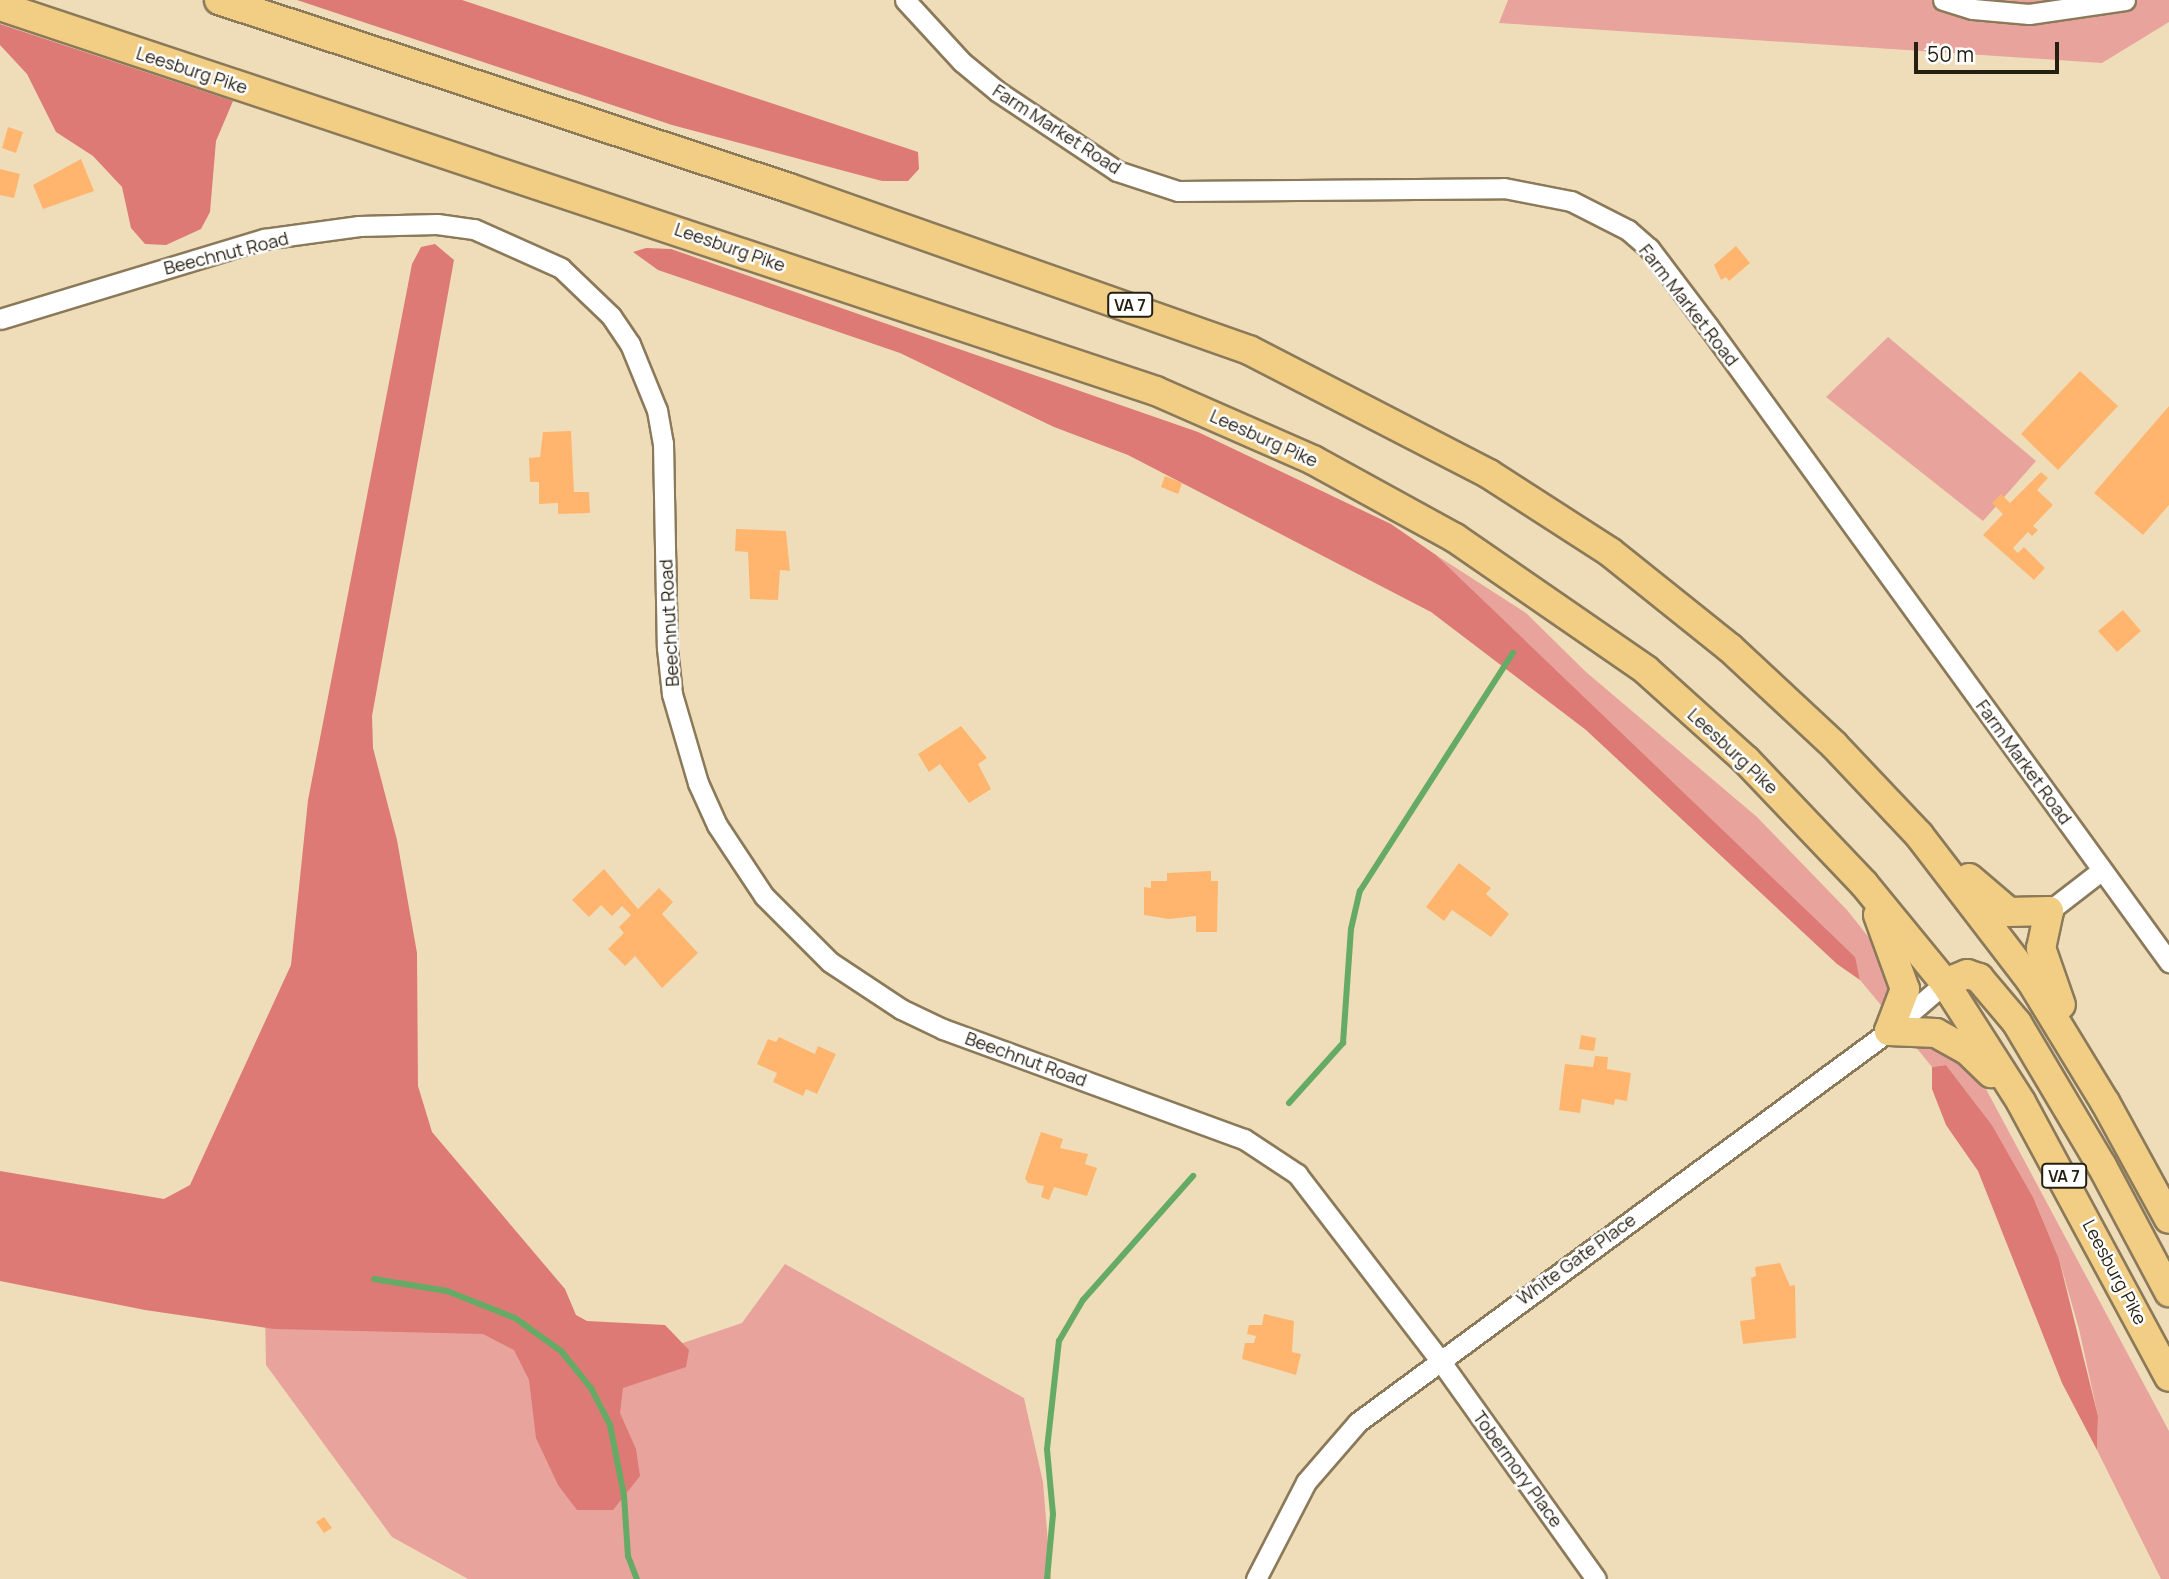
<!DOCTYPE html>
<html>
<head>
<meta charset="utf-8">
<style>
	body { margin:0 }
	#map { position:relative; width:2169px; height:1579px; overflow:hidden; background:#efddb9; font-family:Manrope,sans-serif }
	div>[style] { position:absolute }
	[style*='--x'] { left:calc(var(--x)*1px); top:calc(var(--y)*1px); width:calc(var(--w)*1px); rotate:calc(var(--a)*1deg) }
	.green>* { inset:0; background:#e9a39d }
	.forest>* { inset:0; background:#dd7a75 }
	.stream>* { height:6px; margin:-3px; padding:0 3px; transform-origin:3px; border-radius:3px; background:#65ab66 }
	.building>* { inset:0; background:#ffb56e }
	.roads { filter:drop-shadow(2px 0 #8b7a5a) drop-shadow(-2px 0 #8b7a5a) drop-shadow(0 2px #8b7a5a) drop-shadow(0 -2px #8b7a5a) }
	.minor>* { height:19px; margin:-9.5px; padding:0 9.5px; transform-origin:9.5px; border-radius:9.5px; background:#fff }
	.highway>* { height:28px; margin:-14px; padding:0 14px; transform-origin:14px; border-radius:14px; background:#f2ce85 }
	span { translate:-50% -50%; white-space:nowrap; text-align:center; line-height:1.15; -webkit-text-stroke:5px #fff; paint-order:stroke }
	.shield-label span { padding:2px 5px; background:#fff; border:2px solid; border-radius:5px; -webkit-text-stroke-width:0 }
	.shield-label { font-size:16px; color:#251f11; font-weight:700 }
	.street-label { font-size:18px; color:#251f11 }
	.scale { position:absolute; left:1914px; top:42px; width:145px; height:32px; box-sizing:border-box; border:4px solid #251f11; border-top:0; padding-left:9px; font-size:21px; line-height:24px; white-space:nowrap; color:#251f11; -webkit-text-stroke:5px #fff; paint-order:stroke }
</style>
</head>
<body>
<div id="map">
	<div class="green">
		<i style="clip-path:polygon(1508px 0,2169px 0,2169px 22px,2102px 63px,1499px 23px)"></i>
		<i style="clip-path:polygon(1888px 337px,2036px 461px,1983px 521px,1826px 397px)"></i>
		<i style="clip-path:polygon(1436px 555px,1526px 613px,1586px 672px,1757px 817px,1847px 910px,1890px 964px,1897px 982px,1885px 1010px,1860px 980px,1854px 957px)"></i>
		<i style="clip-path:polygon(1931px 1045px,1961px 1055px,1986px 1089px,2169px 1431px,2169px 1579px,2161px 1579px,2097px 1450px,2098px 1416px,2079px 1329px,2059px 1259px,2033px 1197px,1992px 1125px,1946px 1065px,1932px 1067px,1915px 1046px)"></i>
		<i style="clip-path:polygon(785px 1264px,1024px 1398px,1043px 1482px,1051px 1579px,468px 1579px,392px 1537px,266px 1365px,265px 1311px,656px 1352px,742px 1323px)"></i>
	</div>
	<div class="forest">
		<i style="clip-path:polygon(297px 0,462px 0,918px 152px,919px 169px,908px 181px,882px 181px,672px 125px)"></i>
		<i style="clip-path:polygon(0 24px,233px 101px,216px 141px,210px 212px,201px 229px,166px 245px,145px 244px,131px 228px,122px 187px,93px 156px,56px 132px,27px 74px,0 45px)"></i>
		<i style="clip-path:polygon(435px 244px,454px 260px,372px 716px,373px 748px,397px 840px,417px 953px,418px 1086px,432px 1132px,565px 1289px,576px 1315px,587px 1321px,665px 1325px,689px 1350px,686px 1367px,623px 1388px,620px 1413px,636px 1449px,640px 1476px,613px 1510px,577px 1510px,558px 1485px,536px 1438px,529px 1380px,514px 1350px,483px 1334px,274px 1329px,145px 1310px,0 1281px,0 1171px,164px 1199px,190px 1185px,291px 965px,308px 800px,412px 264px,421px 247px)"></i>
		<i style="clip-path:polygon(646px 248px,671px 249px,1198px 432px,1391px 524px,1436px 555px,1855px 957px,1860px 980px,1837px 964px,1586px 730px,1431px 612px,1128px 455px,1054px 427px,900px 353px,658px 270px,633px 252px)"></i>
		<i style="clip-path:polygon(1946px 1065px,1992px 1125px,2033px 1197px,2059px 1259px,2098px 1416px,2097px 1450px,2062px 1383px,1978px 1171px,1946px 1125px,1932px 1089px,1932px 1067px)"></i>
	</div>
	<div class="stream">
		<i style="--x:1289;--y:1103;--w:81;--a:-48"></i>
		<i style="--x:1343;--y:1043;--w:114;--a:-86"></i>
		<i style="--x:1351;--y:929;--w:39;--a:-77"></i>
		<i style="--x:1360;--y:891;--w:283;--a:-57.3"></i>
		<i style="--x:374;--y:1279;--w:74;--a:9.3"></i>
		<i style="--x:447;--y:1291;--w:73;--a:21.7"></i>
		<i style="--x:515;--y:1318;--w:57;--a:35.7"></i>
		<i style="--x:561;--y:1351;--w:48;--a:51"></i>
		<i style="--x:591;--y:1388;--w:42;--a:62.8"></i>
		<i style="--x:610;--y:1425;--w:72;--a:78.8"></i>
		<i style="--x:624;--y:1496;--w:60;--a:86.2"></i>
		<i style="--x:628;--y:1556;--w:25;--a:69"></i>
		<i style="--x:1047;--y:1579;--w:65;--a:-84.7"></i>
		<i style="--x:1053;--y:1514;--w:65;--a:-95.3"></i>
		<i style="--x:1047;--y:1449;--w:109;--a:-83.7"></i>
		<i style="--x:1059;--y:1341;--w:48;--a:-59.7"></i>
		<i style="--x:1083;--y:1300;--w:166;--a:-48.4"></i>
	</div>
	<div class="building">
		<i style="clip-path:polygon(8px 127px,23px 132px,16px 153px,2px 148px)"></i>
		<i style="clip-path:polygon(81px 159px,94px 191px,43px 209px,33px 185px)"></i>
		<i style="clip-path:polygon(0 169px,20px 174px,14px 198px,0 195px)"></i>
		<i style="clip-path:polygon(1736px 246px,1750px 263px,1729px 281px,1726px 277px,1721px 280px,1714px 265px)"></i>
		<i style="clip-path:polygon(2080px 371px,2118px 406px,2058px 470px,2021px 434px)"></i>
		<i style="clip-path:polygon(2169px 406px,2169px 505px,2143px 535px,2094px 493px)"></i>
		<i style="clip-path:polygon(571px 431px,574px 492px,589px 492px,590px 513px,558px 514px,558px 503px,539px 504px,539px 482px,530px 482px,529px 458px,540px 457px,543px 432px)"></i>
		<i style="clip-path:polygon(2041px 472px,2048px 478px,2037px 490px,2053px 505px,2033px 526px,2038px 530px,2032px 536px,2028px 532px,2013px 548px,2018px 553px,2024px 547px,2045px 568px,2034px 580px,1983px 535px,2003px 514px,1992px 503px,2001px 494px,2010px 503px)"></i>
		<i style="clip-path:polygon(1165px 476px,1182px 483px,1178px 494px,1161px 487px)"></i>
		<i style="clip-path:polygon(736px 529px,786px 531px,790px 571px,780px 570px,778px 600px,750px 599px,748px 552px,735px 551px)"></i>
		<i style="clip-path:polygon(2123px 610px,2141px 631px,2117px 652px,2098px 631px)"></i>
		<i style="clip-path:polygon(961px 726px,987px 758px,978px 764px,991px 789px,969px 803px,940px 764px,929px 772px,918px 754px)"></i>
		<i style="clip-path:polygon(1459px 863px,1491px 888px,1486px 894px,1509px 914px,1491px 937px,1452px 910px,1444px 921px,1426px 907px)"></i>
		<i style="clip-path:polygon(604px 869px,638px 909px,659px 888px,673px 902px,662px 914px,698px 953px,662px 988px,635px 956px,625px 966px,608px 949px,624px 933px,619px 927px,631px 915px,622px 906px,612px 916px,601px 905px,589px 917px,572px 900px)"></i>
		<i style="clip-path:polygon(1211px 871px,1211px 881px,1218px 881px,1217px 932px,1196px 932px,1196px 916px,1169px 919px,1144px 915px,1144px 887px,1151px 888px,1151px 881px,1167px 881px,1167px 873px)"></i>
		<i style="clip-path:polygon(1581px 1035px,1596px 1038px,1594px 1051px,1579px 1049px)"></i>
		<i style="clip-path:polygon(779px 1037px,815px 1054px,818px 1046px,836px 1054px,817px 1094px,806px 1089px,803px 1096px,773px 1082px,777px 1073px,757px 1064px,768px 1039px,776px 1042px)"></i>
		<i style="clip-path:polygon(1595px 1056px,1608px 1057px,1607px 1069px,1631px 1073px,1627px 1101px,1615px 1099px,1614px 1105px,1582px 1099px,1580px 1113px,1559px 1110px,1565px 1064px,1593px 1067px)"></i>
		<i style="clip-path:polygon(1041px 1132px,1063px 1139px,1060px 1148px,1088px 1154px,1085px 1164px,1097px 1168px,1087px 1196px,1054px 1187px,1049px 1200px,1041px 1197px,1044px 1186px,1028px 1183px,1025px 1178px)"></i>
		<i style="clip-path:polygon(1780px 1263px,1790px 1286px,1795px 1285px,1796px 1338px,1743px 1344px,1740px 1321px,1755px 1319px,1751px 1278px,1756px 1276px,1755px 1267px)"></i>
		<i style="clip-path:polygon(1264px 1314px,1294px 1321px,1292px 1352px,1301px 1354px,1296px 1375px,1242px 1359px,1245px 1343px,1254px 1343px,1256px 1336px,1247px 1334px,1249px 1325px,1262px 1325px)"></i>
		<i style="clip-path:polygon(324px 1517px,332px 1528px,324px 1533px,316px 1522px)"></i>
	</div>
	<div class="roads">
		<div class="minor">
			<i style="--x:905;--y:0;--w:84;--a:47.4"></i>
			<i style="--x:962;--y:62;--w:45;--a:39.6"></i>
			<i style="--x:997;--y:91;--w:144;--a:33.7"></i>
			<i style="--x:1117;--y:171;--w:64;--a:18.2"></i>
			<i style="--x:1178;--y:191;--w:326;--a:-0.5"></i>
			<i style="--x:1504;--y:188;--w:68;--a:11"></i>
			<i style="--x:1571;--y:201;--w:64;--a:27"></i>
			<i style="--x:1628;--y:230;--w:28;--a:41"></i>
			<i style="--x:1649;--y:248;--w:98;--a:52.9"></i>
			<i style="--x:1708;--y:326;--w:786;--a:54.06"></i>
			<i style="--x:1943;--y:0;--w:31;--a:17"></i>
			<i style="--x:1973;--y:9;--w:56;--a:5.1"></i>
			<i style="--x:2029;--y:14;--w:97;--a:-8.3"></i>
			<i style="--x:0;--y:319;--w:276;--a:-16.9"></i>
			<i style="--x:264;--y:239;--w:96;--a:-7.8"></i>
			<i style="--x:359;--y:226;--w:78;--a:-1.5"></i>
			<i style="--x:437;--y:224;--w:37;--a:8"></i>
			<i style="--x:474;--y:229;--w:95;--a:24.1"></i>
			<i style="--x:561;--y:268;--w:69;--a:43.8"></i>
			<i style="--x:611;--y:316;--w:34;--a:56"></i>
			<i style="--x:630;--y:344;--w:71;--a:67.8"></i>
			<i style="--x:657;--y:410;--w:34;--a:80"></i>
			<i style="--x:663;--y:443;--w:205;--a:88.9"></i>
			<i style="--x:667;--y:648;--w:46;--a:83.8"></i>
			<i style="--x:672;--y:694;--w:93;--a:73.7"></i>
			<i style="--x:698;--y:783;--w:46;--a:65.7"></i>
			<i style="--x:717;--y:825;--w:85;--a:56.5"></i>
			<i style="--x:764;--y:896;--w:93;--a:45"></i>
			<i style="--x:830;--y:962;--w:85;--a:33.5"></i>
			<i style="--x:901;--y:1009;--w:47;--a:25.5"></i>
			<i style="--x:943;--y:1029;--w:320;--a:20.1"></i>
			<i style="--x:1244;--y:1139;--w:64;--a:33.4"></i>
			<i style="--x:1297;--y:1174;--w:233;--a:52.5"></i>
			<i style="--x:1439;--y:1359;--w:270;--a:54.5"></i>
			<i style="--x:2049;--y:911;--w:67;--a:-37.7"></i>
			<i style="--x:1256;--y:1579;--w:109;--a:-62.7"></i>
			<i style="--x:1306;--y:1482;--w:79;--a:-49.1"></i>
			<i style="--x:1358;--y:1422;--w:659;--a:-36.37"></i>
			<i style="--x:1889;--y:1031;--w:74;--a:-40.6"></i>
		</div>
		<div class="highway">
			<i style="--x:219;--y:0;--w:600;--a:18.25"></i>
			<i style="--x:789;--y:188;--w:488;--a:19.4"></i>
			<i style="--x:1249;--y:350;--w:270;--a:27.3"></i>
			<i style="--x:1489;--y:474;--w:144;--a:32.8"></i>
			<i style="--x:1610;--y:552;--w:154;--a:38.7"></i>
			<i style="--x:1730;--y:648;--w:142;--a:43"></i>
			<i style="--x:1834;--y:745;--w:124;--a:46.6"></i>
			<i style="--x:1919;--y:835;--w:184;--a:52.5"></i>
			<i style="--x:2031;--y:981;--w:142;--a:58.6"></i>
			<i style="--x:2105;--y:1102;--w:133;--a:61.3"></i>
			<i style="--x:0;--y:6;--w:1218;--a:18.42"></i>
			<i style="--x:1156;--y:391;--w:171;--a:23.7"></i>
			<i style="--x:1313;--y:460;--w:162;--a:28.8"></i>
			<i style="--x:1455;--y:538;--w:232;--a:34.6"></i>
			<i style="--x:1646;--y:670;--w:135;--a:42"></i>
			<i style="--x:1746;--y:760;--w:171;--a:46.4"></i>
			<i style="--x:1864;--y:884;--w:128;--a:50.7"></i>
			<i style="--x:1945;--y:983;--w:141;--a:57.4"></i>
			<i style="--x:2021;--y:1102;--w:312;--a:61.7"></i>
			<i style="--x:1969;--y:878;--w:52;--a:40.4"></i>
			<i style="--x:2009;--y:912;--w:40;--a:-1.4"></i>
			<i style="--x:2049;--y:911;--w:38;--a:102"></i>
			<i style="--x:2041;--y:948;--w:60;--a:70.7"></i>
			<i style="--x:1878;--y:915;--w:79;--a:70"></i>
			<i style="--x:1905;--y:989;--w:45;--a:110.9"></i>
			<i style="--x:1889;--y:1031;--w:47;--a:2.4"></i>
			<i style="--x:1936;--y:1033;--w:37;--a:29"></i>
			<i style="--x:1968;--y:1051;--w:32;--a:44"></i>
			<i style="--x:1945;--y:983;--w:24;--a:-22"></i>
			<i style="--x:1967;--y:974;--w:13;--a:18"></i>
			<i style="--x:1979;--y:978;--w:59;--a:49.8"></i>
			<i style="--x:2017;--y:1023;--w:166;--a:59.3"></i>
			<i style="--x:2102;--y:1166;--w:143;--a:62"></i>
		</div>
	</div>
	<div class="shield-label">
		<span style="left:1130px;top:305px">VA 7</span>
		<span style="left:2064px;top:1176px">VA 7</span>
	</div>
	<div class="street-label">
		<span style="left:192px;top:70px;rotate:18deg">Leesburg Pike</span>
		<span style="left:1057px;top:129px;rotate:33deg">Farm Market Road</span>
		<span style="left:730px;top:247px;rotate:19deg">Leesburg Pike</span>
		<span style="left:226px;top:253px;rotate:-14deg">Beechnut Road</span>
		<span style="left:1689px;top:305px;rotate:52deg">Farm Market Road</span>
		<span style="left:1264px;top:438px;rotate:24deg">Leesburg Pike</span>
		<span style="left:669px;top:623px;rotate:-93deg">Beechnut Road</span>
		<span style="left:1733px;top:751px;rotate:43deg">Leesburg Pike</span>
		<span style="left:2024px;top:762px;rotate:54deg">Farm Market Road</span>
		<span style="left:1026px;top:1059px;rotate:20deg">Beechnut Road</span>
		<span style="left:1576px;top:1259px;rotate:-36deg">White Gate Place</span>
		<span style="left:2115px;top:1272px;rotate:62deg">Leesburg Pike</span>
		<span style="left:1518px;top:1469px;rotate:54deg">Tobermory Place</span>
	</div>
	<div class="scale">50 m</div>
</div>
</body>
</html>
